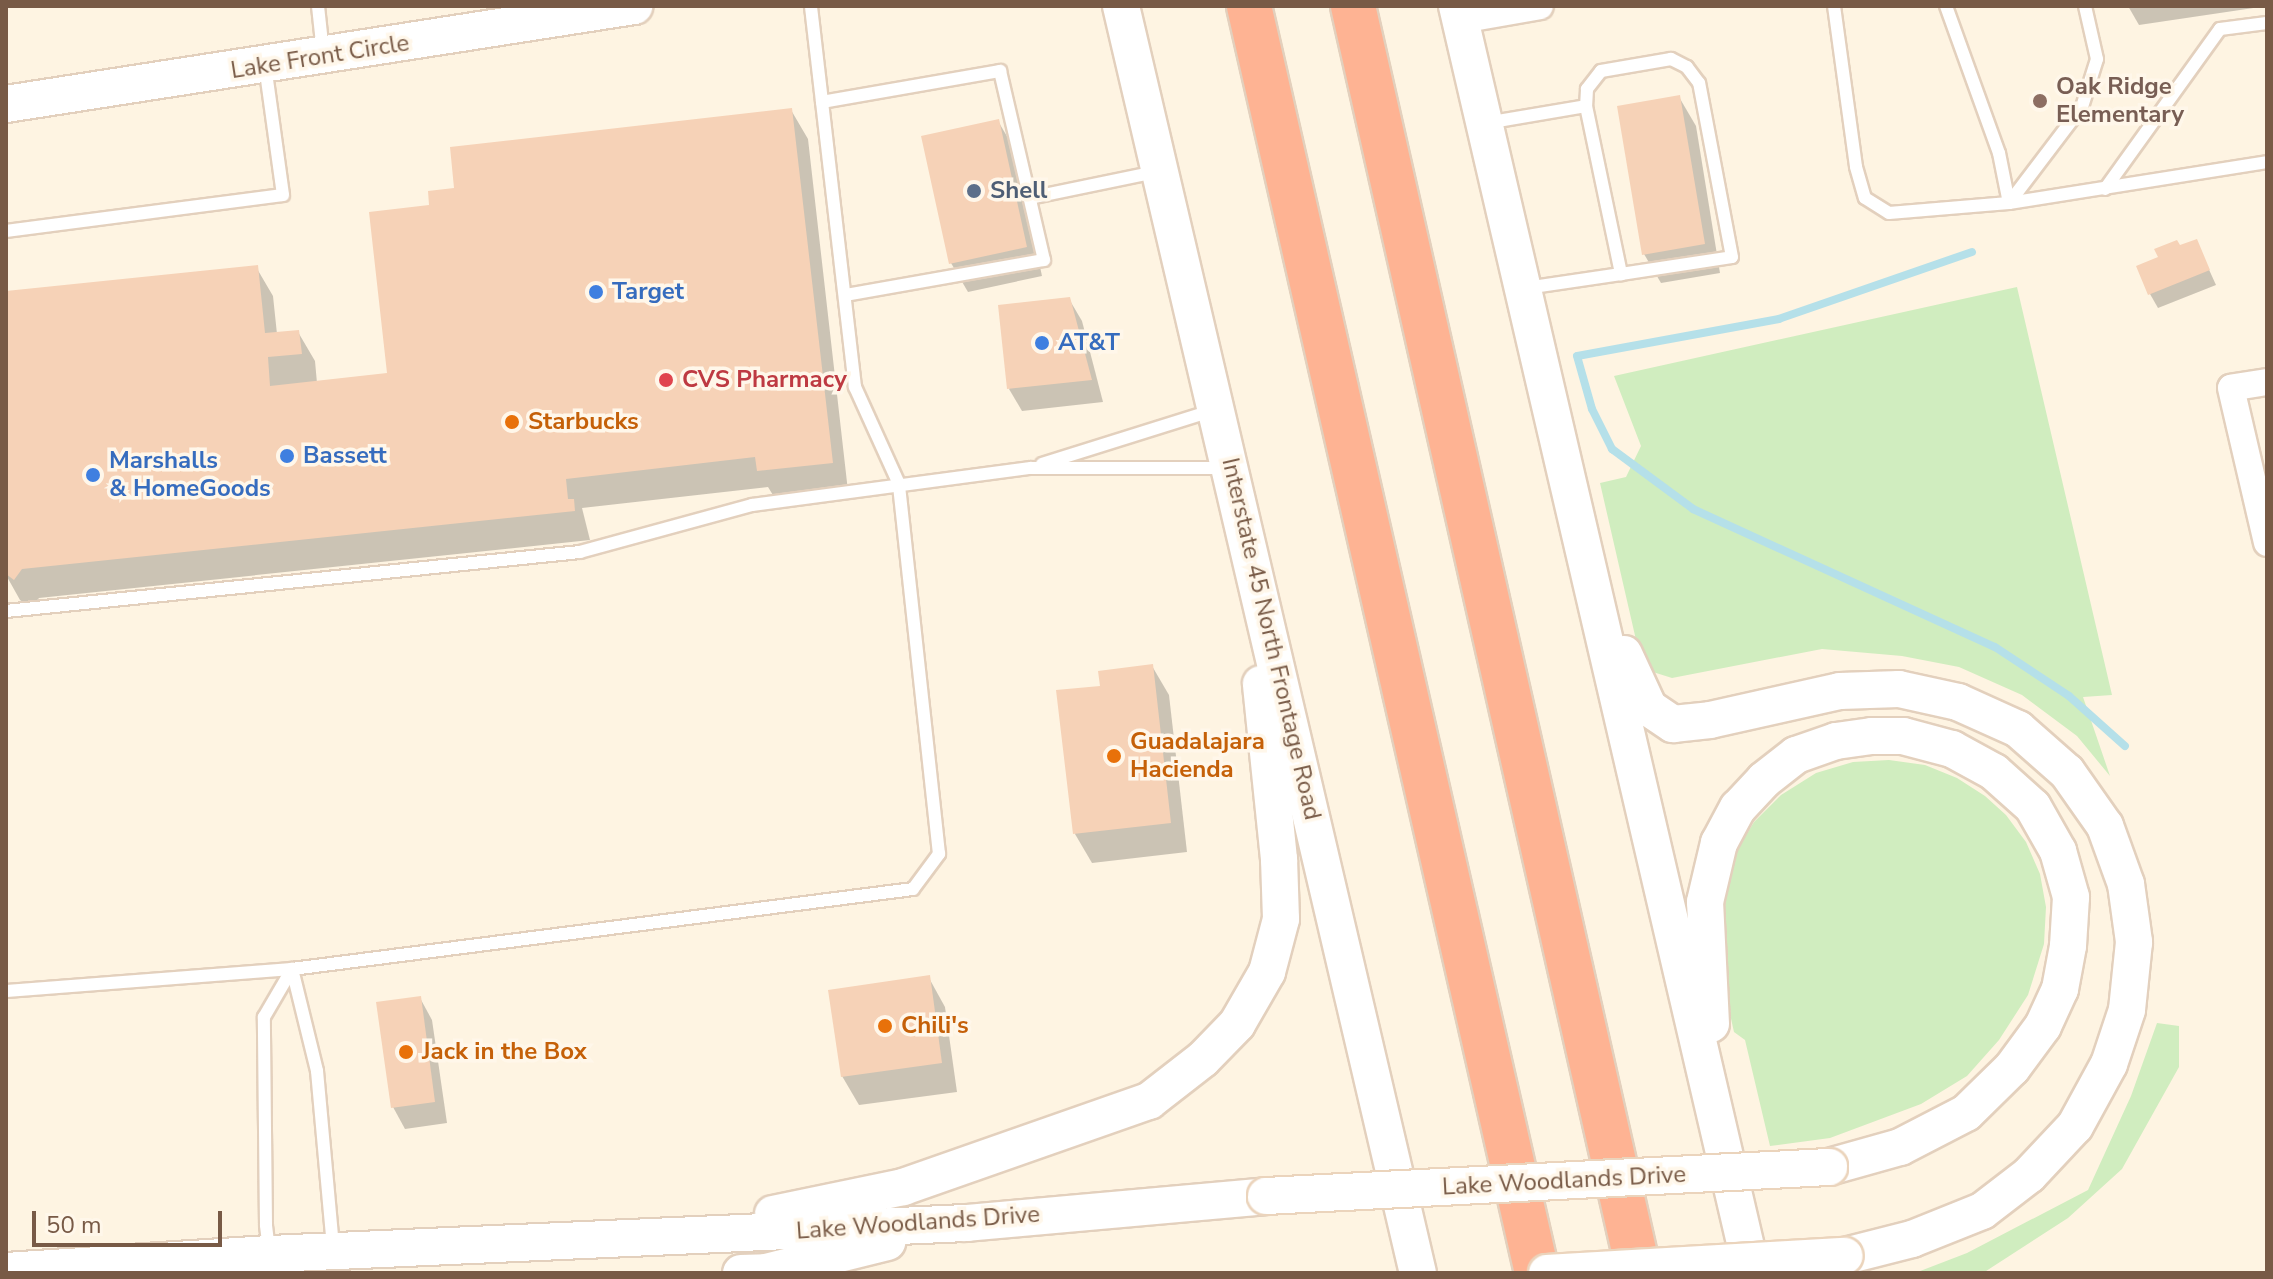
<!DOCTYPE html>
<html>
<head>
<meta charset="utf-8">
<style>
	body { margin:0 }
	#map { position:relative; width:2273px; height:1279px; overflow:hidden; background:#fef4e2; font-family:"Nunito Sans",sans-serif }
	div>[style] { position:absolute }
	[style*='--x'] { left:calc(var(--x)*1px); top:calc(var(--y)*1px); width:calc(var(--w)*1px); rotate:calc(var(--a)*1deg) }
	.green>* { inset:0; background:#d0edbf }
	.shadow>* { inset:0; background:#0003 }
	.stream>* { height:8px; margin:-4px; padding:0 4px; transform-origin:4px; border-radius:4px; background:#b5e0e9 }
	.building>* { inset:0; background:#f6d2b7 }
	.roads { filter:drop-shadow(2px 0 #e3d0bd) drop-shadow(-2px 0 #e3d0bd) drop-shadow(0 2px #e3d0bd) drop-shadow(0 -2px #e3d0bd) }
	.lane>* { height:12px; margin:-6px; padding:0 6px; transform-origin:6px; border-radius:6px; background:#fff }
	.street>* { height:26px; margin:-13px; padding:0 13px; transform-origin:13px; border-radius:13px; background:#fff }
	.secondary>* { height:36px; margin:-18px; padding:0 18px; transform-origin:18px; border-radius:18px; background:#fff }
	.highway>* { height:44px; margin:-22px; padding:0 22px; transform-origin:22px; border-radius:22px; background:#feb393 }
	.bridges { filter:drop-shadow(2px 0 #ebd4bc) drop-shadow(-2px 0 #ebd4bc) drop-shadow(0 2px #ebd4bc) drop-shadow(0 -2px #ebd4bc) }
	.secondary-bridge>* { height:36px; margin:-18px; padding:0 18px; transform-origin:18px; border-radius:18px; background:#fff }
	.dots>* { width:22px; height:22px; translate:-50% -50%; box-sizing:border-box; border:4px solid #fff7ea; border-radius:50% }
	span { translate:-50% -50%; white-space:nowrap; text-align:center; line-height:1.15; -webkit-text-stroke:7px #fff7ea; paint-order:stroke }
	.street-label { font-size:24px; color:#785a46 }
	.education-label { font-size:24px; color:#785e54; font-weight:700 }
	.left { translate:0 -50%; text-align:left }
	.service-label { font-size:24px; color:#4e5e75; font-weight:700 }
	.shop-label { font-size:24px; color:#366cbe; font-weight:700 }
	.health-label { font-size:24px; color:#be3a42; font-weight:700 }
	.food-label { font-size:24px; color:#c56008; font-weight:700 }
	.frame { position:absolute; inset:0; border:8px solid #785a46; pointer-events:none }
	.scale { position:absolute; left:32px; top:1211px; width:190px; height:36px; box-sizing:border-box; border:4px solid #785a46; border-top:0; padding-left:10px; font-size:24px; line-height:28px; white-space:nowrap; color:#785a46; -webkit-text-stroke:6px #fff7ea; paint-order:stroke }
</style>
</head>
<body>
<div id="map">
	<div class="green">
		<i style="clip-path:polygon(2017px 287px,2112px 695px,2083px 697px,2110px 776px,2077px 736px,2022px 695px,1959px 667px,1902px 656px,1822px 649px,1672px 678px,1653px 672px,1639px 653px,1600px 483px,1626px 477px,1641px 446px,1614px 376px)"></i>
		<i style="clip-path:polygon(1889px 760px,1925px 765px,1957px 778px,1985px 796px,2006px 815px,2026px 842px,2040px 874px,2046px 907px,2044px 944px,2028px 995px,1999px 1040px,1967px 1076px,1921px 1104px,1830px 1138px,1770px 1146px,1745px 1040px,1734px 1032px,1719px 965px,1722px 899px,1732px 858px,1754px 822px,1781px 795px,1816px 773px,1853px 762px)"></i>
		<i style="clip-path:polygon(2157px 1023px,2179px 1026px,2179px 1067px,2122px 1169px,2068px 1218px,1983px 1273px,1915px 1273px,1967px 1253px,2088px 1190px,2131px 1096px)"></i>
	</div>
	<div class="shadow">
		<i style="clip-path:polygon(2128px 6px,2267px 6px,2139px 25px)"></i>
		<i style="clip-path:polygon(1679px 97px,1696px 126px,1720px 273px,1661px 283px,1644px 254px)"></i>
		<i style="clip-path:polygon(791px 110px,808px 139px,848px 491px,776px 500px,768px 487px,582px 508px,590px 540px,39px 598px,31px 608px,20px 600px,6px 575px,6px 293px,256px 267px,273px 296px,277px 334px,298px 332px,315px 361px,317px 383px,389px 375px,432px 207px,457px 189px)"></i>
		<i style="clip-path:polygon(998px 121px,1015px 150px,1042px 276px,968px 292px,951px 263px)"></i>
		<i style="clip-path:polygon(2196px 241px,2216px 285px,2158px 308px,2150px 294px)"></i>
		<i style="clip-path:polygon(1069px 299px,1082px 321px,1103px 402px,1022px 411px,1009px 389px)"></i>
		<i style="clip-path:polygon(1152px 666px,1169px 695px,1187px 852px,1092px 863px,1075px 834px,1102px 688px)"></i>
		<i style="clip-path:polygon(929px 978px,945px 1007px,957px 1092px,859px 1105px,842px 1076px)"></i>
		<i style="clip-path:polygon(420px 998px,432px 1020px,447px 1123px,405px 1129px,393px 1107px)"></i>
	</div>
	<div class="stream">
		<i style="--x:1972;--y:252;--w:204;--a:160.9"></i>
		<i style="--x:1779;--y:319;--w:205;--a:169.6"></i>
		<i style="--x:1577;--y:356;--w:55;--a:74.2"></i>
		<i style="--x:1592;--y:409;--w:45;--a:63.4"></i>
		<i style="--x:1612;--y:449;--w:101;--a:36.5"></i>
		<i style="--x:1693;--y:509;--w:332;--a:24.6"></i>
		<i style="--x:1995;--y:647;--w:89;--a:33.5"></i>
		<i style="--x:2069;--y:696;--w:75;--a:41.8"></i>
	</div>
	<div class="building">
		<i style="clip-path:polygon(1680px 95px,1705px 244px,1642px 255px,1617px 106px)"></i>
		<i style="clip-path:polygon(792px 108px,833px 463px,757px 471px,755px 457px,566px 479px,568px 499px,574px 499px,575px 511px,22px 569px,14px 580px,6px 574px,6px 291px,258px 265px,265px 333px,299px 330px,302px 354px,268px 357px,270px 386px,387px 373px,369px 212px,429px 205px,428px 191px,454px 188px,450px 147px)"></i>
		<i style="clip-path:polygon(999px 119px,1027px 247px,949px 264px,921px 136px)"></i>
		<i style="clip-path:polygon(2197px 239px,2210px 270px,2148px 295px,2136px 266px,2158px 257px,2154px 249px,2177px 240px,2180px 245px)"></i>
		<i style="clip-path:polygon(1070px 297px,1092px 380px,1007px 389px,998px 305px)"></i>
		<i style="clip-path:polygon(1153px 664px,1171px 823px,1073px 834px,1056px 690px,1100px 686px,1098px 671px)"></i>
		<i style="clip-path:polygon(930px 975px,942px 1063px,841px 1077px,828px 990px)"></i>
		<i style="clip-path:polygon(421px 996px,435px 1102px,391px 1108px,376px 1002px)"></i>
	</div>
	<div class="roads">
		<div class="lane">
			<i style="--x:318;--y:6;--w:47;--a:83.9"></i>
			<i style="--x:1834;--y:6;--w:162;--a:82.2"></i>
			<i style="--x:1856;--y:167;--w:32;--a:74"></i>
			<i style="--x:1865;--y:198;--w:28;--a:32"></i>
			<i style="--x:1889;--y:213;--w:120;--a:-4.8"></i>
			<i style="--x:2009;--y:203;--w:261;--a:-9"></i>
			<i style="--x:1946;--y:6;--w:156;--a:70.2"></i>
			<i style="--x:1999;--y:153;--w:51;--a:78.7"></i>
			<i style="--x:822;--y:102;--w:181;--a:-9.9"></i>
			<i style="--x:1000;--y:71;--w:194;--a:76.9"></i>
			<i style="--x:1044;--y:260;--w:202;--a:170"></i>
			<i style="--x:1486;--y:123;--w:101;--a:-9.6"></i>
			<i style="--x:2105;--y:189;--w:197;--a:-54.3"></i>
			<i style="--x:2220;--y:29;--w:47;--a:-7.3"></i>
			<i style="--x:1030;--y:198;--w:129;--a:-11.7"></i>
			<i style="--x:2009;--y:203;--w:121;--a:-52.8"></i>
			<i style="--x:2082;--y:107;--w:50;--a:-72.6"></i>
			<i style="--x:2097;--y:59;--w:54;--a:-102.8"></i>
			<i style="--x:6;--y:231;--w:279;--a:-7.4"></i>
			<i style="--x:283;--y:195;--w:130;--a:-97.9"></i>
			<i style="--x:1526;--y:288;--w:96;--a:-8.4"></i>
			<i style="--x:1621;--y:274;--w:112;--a:-8.7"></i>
			<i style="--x:1732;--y:257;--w:177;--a:-100.7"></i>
			<i style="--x:1699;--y:83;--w:20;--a:-127"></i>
			<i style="--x:1687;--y:67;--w:18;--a:-153"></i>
			<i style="--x:1671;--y:59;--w:71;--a:170.3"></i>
			<i style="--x:1601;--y:71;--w:23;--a:128"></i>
			<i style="--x:1587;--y:89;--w:17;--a:93"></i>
			<i style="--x:1586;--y:106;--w:172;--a:78.2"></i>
			<i style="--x:1042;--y:464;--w:177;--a:-17.4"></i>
			<i style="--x:6;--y:611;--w:577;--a:-5.87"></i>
			<i style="--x:580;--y:552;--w:178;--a:-15.3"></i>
			<i style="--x:752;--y:505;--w:281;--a:-7.6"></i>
			<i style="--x:1031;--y:468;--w:193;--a:0"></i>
			<i style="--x:292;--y:969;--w:105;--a:76.2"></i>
			<i style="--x:317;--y:1071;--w:178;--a:84.8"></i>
			<i style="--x:6;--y:991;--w:287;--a:-4.4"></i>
			<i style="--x:292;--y:969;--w:626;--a:-7.34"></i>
			<i style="--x:913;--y:889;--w:44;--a:-53.4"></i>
			<i style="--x:939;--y:854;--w:372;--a:-96.2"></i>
			<i style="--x:899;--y:484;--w:107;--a:-114.4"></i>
			<i style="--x:855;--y:387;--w:384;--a:-96.6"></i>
			<i style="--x:269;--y:1250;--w:25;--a:-97"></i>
			<i style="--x:266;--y:1225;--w:208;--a:-90.6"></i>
			<i style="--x:264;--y:1017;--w:56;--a:-59.7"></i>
		</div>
		<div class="street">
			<i style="--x:1461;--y:20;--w:80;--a:-10"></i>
			<i style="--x:2267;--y:382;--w:36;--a:171"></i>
			<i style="--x:2231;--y:388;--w:159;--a:76.9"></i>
		</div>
		<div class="secondary">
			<i style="--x:1121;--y:6;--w:1301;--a:76.81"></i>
			<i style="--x:1457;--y:6;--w:1301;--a:76.89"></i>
			<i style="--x:6;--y:104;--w:636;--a:-8.87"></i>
			<i style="--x:1624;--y:654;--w:60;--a:65.2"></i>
			<i style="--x:1649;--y:708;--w:29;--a:34"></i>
			<i style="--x:1673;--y:724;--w:37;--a:-6"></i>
			<i style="--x:1710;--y:720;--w:133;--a:-12.6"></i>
			<i style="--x:1840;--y:691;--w:59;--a:-1.9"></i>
			<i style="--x:1899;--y:689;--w:60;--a:12.4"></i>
			<i style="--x:1958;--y:702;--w:66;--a:24.2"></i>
			<i style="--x:2018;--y:729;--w:65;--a:41.3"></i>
			<i style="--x:2067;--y:772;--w:66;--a:54.9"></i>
			<i style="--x:2105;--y:826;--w:62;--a:70.1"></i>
			<i style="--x:2126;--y:884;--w:59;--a:82.1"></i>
			<i style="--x:2134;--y:942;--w:68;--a:95.9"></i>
			<i style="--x:2127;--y:1010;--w:57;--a:108.4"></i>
			<i style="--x:2109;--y:1064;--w:71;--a:118.7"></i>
			<i style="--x:2075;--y:1126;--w:67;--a:133.2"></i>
			<i style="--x:2029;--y:1175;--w:59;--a:142.5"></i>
			<i style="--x:1982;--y:1211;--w:75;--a:158.2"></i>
			<i style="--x:1912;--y:1239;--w:69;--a:165.8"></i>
			<i style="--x:1711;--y:1024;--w:122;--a:-92.8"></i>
			<i style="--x:1705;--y:902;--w:61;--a:-76.7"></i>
			<i style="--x:1719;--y:843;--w:40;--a:-62"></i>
			<i style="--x:1738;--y:808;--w:38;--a:-47"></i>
			<i style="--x:1764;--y:780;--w:41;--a:-38"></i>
			<i style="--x:1796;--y:755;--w:42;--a:-19.3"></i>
			<i style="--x:1836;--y:741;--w:36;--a:-8"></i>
			<i style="--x:1872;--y:736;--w:31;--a:0"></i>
			<i style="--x:1903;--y:736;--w:51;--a:14.9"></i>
			<i style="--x:1952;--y:749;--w:48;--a:28.7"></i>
			<i style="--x:1994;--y:772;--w:52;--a:41.9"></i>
			<i style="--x:2033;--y:807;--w:51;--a:60.4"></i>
			<i style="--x:2058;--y:851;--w:48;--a:74.2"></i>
			<i style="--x:2071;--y:897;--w:49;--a:93.5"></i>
			<i style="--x:2068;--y:946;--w:44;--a:100.5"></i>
			<i style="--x:2060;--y:989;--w:41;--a:114.7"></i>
			<i style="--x:2043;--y:1026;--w:52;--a:126.4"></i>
			<i style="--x:2012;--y:1068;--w:64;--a:135.6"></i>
			<i style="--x:1966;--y:1113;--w:74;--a:152.7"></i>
			<i style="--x:1900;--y:1147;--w:74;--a:164.3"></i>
			<i style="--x:773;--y:1214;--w:133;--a:-11.7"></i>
			<i style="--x:903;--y:1187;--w:261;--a:-19.3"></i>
			<i style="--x:1149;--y:1101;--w:68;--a:-37.9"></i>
			<i style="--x:1203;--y:1059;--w:49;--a:-45.8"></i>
			<i style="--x:1237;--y:1024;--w:60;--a:-60"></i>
			<i style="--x:1267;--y:972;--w:55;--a:-75.2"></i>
			<i style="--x:1281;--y:919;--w:60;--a:-91.9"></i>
			<i style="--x:1279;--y:859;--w:176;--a:-95.9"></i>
			<i style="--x:6;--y:1271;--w:265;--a:-3.7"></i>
			<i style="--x:270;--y:1254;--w:697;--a:-2.55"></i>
			<i style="--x:966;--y:1223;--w:301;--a:-5.1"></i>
			<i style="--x:741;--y:1273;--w:25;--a:-2"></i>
			<i style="--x:766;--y:1272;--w:125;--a:-13.9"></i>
		</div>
		<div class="highway">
			<i style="--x:1249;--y:6;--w:1299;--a:77.19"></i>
			<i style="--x:1353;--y:6;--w:1299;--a:77.28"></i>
		</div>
	</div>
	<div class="bridges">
		<div class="secondary-bridge">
			<i style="--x:1266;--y:1196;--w:564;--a:-2.95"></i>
			<i style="--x:1547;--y:1273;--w:298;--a:-3.3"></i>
		</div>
	</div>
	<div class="dots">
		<i style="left:2040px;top:101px;background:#8d6e63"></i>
		<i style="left:974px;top:191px;background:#5c6f8a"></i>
		<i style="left:596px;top:292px;background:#3f7fe0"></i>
		<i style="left:1042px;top:343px;background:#3f7fe0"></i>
		<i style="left:666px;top:380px;background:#e0444e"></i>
		<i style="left:512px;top:422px;background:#e8710a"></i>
		<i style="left:287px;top:456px;background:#3f7fe0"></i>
		<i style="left:93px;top:475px;background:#3f7fe0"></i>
		<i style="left:1114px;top:756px;background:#e8710a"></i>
		<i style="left:885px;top:1026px;background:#e8710a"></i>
		<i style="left:406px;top:1052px;background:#e8710a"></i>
	</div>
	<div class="street-label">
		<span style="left:320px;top:57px;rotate:-9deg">Lake Front Circle</span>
		<span style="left:1271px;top:639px;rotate:77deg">Interstate 45 North Frontage Road</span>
		<span style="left:1564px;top:1181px;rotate:-3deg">Lake Woodlands Drive</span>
		<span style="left:918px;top:1223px;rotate:-4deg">Lake Woodlands Drive</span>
	</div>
	<div class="education-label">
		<span class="left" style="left:2056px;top:101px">Oak Ridge<br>Elementary</span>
	</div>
	<div class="service-label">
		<span class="left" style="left:990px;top:191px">Shell</span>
	</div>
	<div class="shop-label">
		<span class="left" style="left:612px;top:292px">Target</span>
		<span class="left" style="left:1058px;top:343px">AT&amp;T</span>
		<span class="left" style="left:303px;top:456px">Bassett</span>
		<span class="left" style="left:109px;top:475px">Marshalls<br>&amp; HomeGoods</span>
	</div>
	<div class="health-label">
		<span class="left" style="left:682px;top:380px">CVS Pharmacy</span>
	</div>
	<div class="food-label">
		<span class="left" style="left:528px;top:422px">Starbucks</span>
		<span class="left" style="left:1130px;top:756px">Guadalajara<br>Hacienda</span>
		<span class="left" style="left:901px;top:1026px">Chili's</span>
		<span class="left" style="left:422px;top:1052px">Jack in the Box</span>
	</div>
	<div class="frame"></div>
	<div class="scale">50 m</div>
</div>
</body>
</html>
